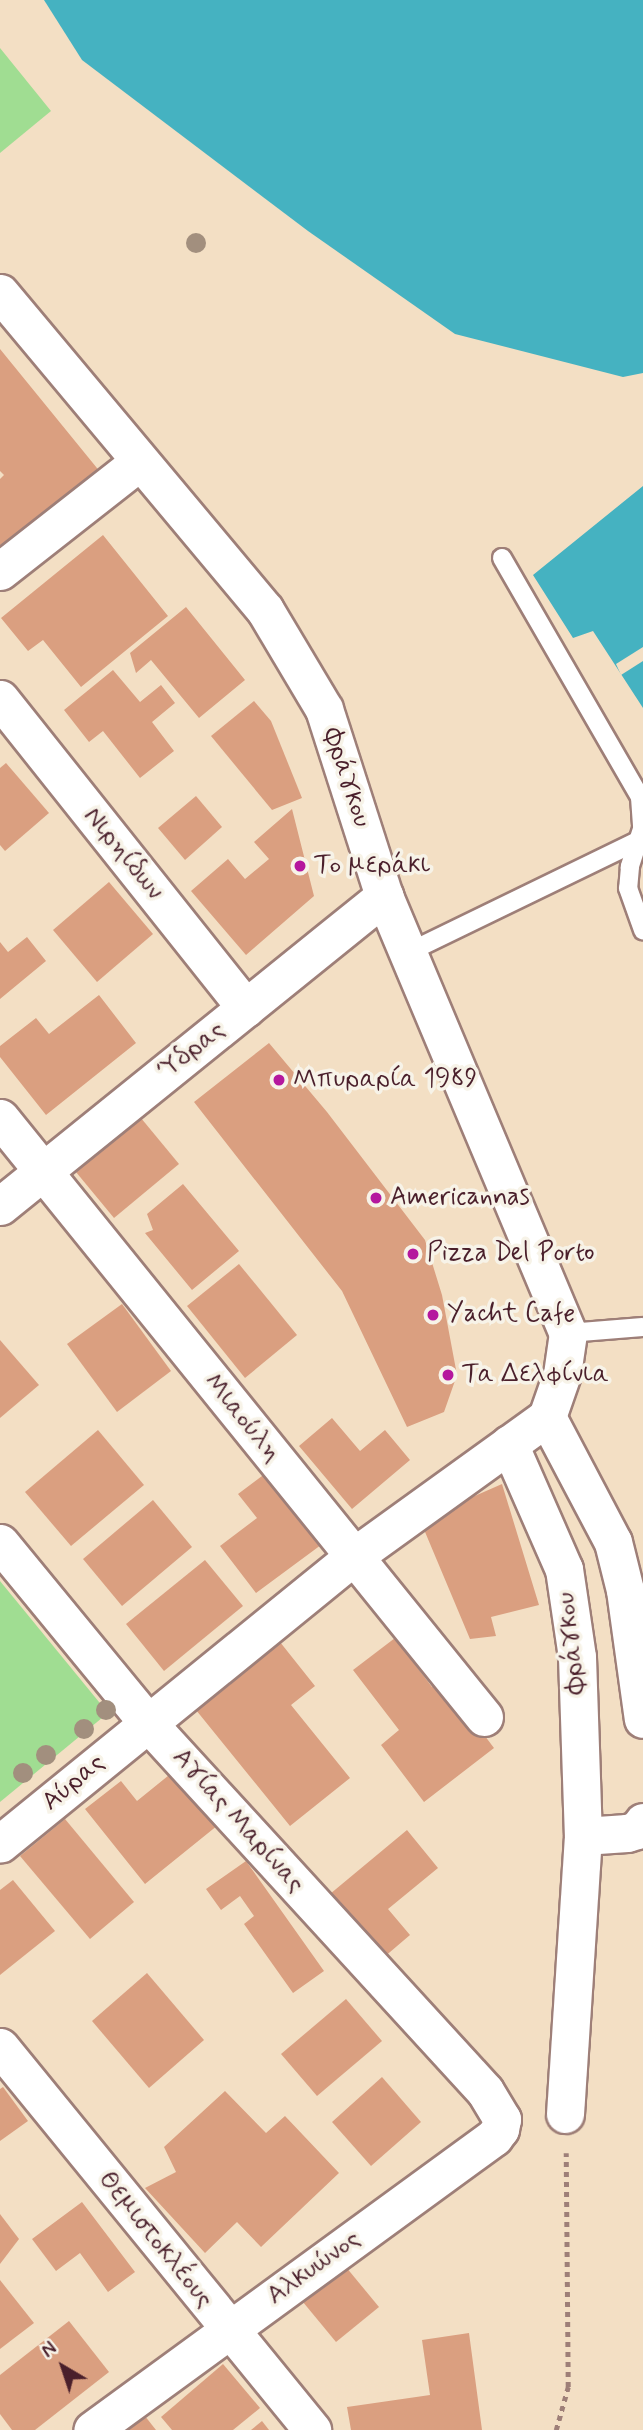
<!DOCTYPE html>
<html>
<head>
<meta charset="utf-8">
<style>
	body { margin:0 }
	#map { position:relative; width:643px; height:2430px; overflow:hidden; background:#f3dfc4; font-family:Mynerve,sans-serif }
	div>[style] { position:absolute }
	[style*='--x'] { left:calc(var(--x)*1px); top:calc(var(--y)*1px); width:calc(var(--w)*1px); rotate:calc(var(--a)*1deg) }
	.green>* { inset:0; background:#a0dd92 }
	.water>* { inset:0; background:#45b2c1 }
	.pier>* { inset:0; background:#f3dfc4 }
	.building>* { inset:0; background:#da9f80 }
	.path>* { height:4.5px; margin-top:-2.25px; transform-origin:0; background:repeating-linear-gradient(90deg,#9e7f78 0 5px,transparent 0 10px) }
	.roads { filter:drop-shadow(2px 0 #9e7f78) drop-shadow(-2px 0 #9e7f78) drop-shadow(0 2px #9e7f78) drop-shadow(0 -2px #9e7f78) }
	.lane>* { height:18px; margin:-9px; padding:0 9px; transform-origin:9px; border-radius:9px; background:#fff }
	.street>* { height:37px; margin:-18.5px; padding:0 18.5px; transform-origin:18.5px; border-radius:18.5px; background:#fff }
	.trees>* { width:20px; height:20px; margin:-10px; border-radius:50%; background:#a28f7e }
	.dots>* { width:19px; height:19px; translate:-50% -50%; box-sizing:border-box; border:4px solid #f7f3e8; border-radius:50% }
	span { translate:-50% -50%; white-space:nowrap; text-align:center; line-height:1.15; -webkit-text-stroke:7px #f7f3e8; paint-order:stroke }
	.street-label { font-size:26px; color:#4a1f2b }
	.poi-label { font-size:26px; color:#4a1f2b }
	.left { translate:0 -50%; text-align:left }
	.north { position:absolute; left:28px; top:2332px; width:70px; height:70px; -webkit-text-stroke:5px #f7f3e8; paint-order:stroke; rotate:321deg; font-size:19px; font-weight:700; line-height:28px; text-align:center; color:#4a1f2b }
	.north::after { content:''; display:block; margin:auto; width:24px; height:32px; background:#4a1f2b; clip-path:polygon(50% 0,100% 100%,50% 72%,0 100%) }
</style>
</head>
<body>
<div id="map">
	<div class="green">
		<i style="clip-path:polygon(0 48px,51px 111px,0 153px)"></i>
		<i style="clip-path:polygon(0 1581px,108px 1713px,0 1802px)"></i>
	</div>
	<div class="water">
		<i style="clip-path:polygon(44px 0,643px 0,643px 373px,623px 377px,455px 334px,308px 231px,82px 60px)"></i>
		<i style="clip-path:polygon(643px 486px,643px 708px,593px 631px,573px 638px,533px 575px)"></i>
	</div>
	<div class="pier">
		<i style="clip-path:polygon(643px 647px,643px 661px,621px 675px,616px 664px)"></i>
	</div>
	<div class="building">
		<i style="clip-path:polygon(0 349px,101px 473px,0 556px,0 479px,4px 475px,0 471px)"></i>
		<i style="clip-path:polygon(103px 535px,168px 616px,81px 687px,43px 640px,28px 651px,1px 618px)"></i>
		<i style="clip-path:polygon(186px 607px,245px 680px,199px 718px,151px 660px,136px 673px,130px 653px)"></i>
		<i style="clip-path:polygon(113px 670px,140px 702px,161px 685px,175px 703px,152px 722px,174px 751px,140px 778px,103px 731px,89px 742px,64px 710px)"></i>
		<i style="clip-path:polygon(254px 701px,271px 721px,302px 798px,272px 810px,211px 736px)"></i>
		<i style="clip-path:polygon(6px 763px,49px 813px,5px 851px,0 845px,0 768px)"></i>
		<i style="clip-path:polygon(196px 796px,222px 827px,185px 860px,158px 828px)"></i>
		<i style="clip-path:polygon(292px 809px,314px 896px,246px 955px,191px 891px,228px 859px,245px 879px,269px 859px,254px 842px)"></i>
		<i style="clip-path:polygon(109px 882px,153px 934px,97px 982px,53px 930px)"></i>
		<i style="clip-path:polygon(27px 937px,46px 961px,0 999px,0 942px,8px 952px)"></i>
		<i style="clip-path:polygon(99px 995px,136px 1043px,46px 1115px,0 1057px,0 1046px,36px 1018px,49px 1034px)"></i>
		<i style="clip-path:polygon(269px 1043px,327px 1112px,425px 1240px,442px 1295px,457px 1375px,444px 1412px,407px 1427px,342px 1291px,194px 1102px)"></i>
		<i style="clip-path:polygon(136px 1112px,179px 1164px,114px 1218px,71px 1166px)"></i>
		<i style="clip-path:polygon(183px 1184px,239px 1251px,192px 1290px,145px 1233px,153px 1230px,147px 1214px)"></i>
		<i style="clip-path:polygon(239px 1264px,297px 1335px,245px 1378px,187px 1306px)"></i>
		<i style="clip-path:polygon(122px 1304px,171px 1371px,117px 1412px,67px 1344px)"></i>
		<i style="clip-path:polygon(0 1340px,39px 1385px,0 1418px)"></i>
		<i style="clip-path:polygon(332px 1418px,360px 1451px,385px 1430px,410px 1460px,352px 1509px,299px 1446px)"></i>
		<i style="clip-path:polygon(98px 1430px,144px 1485px,71px 1546px,25px 1492px)"></i>
		<i style="clip-path:polygon(270px 1470px,325px 1542px,256px 1593px,220px 1546px,257px 1518px,238px 1494px)"></i>
		<i style="clip-path:polygon(502px 1484px,539px 1605px,491px 1617px,496px 1636px,470px 1639px,420px 1520px)"></i>
		<i style="clip-path:polygon(153px 1500px,192px 1547px,122px 1606px,83px 1559px)"></i>
		<i style="clip-path:polygon(205px 1560px,243px 1606px,164px 1671px,126px 1624px)"></i>
		<i style="clip-path:polygon(395px 1638px,432px 1687px,442px 1679px,494px 1748px,424px 1802px,381px 1745px,399px 1730px,353px 1670px)"></i>
		<i style="clip-path:polygon(280px 1642px,315px 1686px,291px 1705px,350px 1778px,290px 1826px,196px 1710px)"></i>
		<i style="clip-path:polygon(179px 1767px,223px 1821px,145px 1884px,85px 1809px,121px 1781px,137px 1801px)"></i>
		<i style="clip-path:polygon(65px 1819px,134px 1902px,90px 1939px,20px 1856px)"></i>
		<i style="clip-path:polygon(407px 1830px,438px 1868px,388px 1909px,410px 1935px,383px 1958px,330px 1894px)"></i>
		<i style="clip-path:polygon(246px 1861px,324px 1971px,293px 1993px,244px 1924px,254px 1916px,240px 1896px,221px 1910px,206px 1889px)"></i>
		<i style="clip-path:polygon(13px 1880px,55px 1931px,0 1975px,0 1890px)"></i>
		<i style="clip-path:polygon(147px 1973px,204px 2040px,149px 2088px,92px 2021px)"></i>
		<i style="clip-path:polygon(346px 1999px,382px 2041px,317px 2096px,281px 2054px)"></i>
		<i style="clip-path:polygon(382px 2077px,421px 2122px,371px 2166px,332px 2122px)"></i>
		<i style="clip-path:polygon(3px 2087px,28px 2121px,0 2141px,0 2089px)"></i>
		<i style="clip-path:polygon(225px 2091px,266px 2133px,285px 2116px,339px 2173px,261px 2247px,237px 2222px,205px 2253px,145px 2188px,176px 2172px,164px 2147px)"></i>
		<i style="clip-path:polygon(82px 2202px,135px 2272px,108px 2292px,80px 2253px,56px 2271px,32px 2239px)"></i>
		<i style="clip-path:polygon(0 2214px,19px 2239px,0 2264px)"></i>
		<i style="clip-path:polygon(341px 2261px,379px 2307px,336px 2342px,298px 2296px)"></i>
		<i style="clip-path:polygon(0 2280px,34px 2323px,0 2349px)"></i>
		<i style="clip-path:polygon(69px 2321px,109px 2372px,35px 2430px,12px 2430px,0 2414px,0 2375px)"></i>
		<i style="clip-path:polygon(469px 2333px,482px 2430px,351px 2430px,347px 2407px,430px 2395px,422px 2340px)"></i>
		<i style="clip-path:polygon(223px 2364px,260px 2408px,233px 2430px,172px 2430px,161px 2417px)"></i>
		<i style="clip-path:polygon(141px 2411px,156px 2430px,117px 2430px)"></i>
		<i style="clip-path:polygon(262px 2421px,269px 2430px,251px 2430px)"></i>
	</div>
	<div class="path">
		<i style="--x:556;--y:2430;--w:45;--a:-74.4"></i>
		<i style="--x:568;--y:2387;--w:234;--a:-90.5"></i>
	</div>
	<div class="roads">
		<div class="lane">
			<i style="--x:502;--y:558;--w:276;--a:60"></i>
			<i style="--x:640;--y:797;--w:32;--a:86"></i>
			<i style="--x:642;--y:829;--w:40;--a:108"></i>
			<i style="--x:630;--y:867;--w:21;--a:95"></i>
			<i style="--x:628;--y:888;--w:45;--a:70.3"></i>
			<i style="--x:407;--y:953;--w:259;--a:-25.9"></i>
			<i style="--x:568;--y:1333;--w:75;--a:-4.6"></i>
		</div>
		<div class="street">
			<i style="--x:0;--y:293;--w:413;--a:50.1"></i>
			<i style="--x:265;--y:610;--w:115;--a:59.2"></i>
			<i style="--x:324;--y:709;--w:196;--a:72.2"></i>
			<i style="--x:384;--y:896;--w:474;--a:67.2"></i>
			<i style="--x:568;--y:1333;--w:41;--a:98.3"></i>
			<i style="--x:562;--y:1374;--w:46;--a:109.2"></i>
			<i style="--x:547;--y:1417;--w:238;--a:144.2"></i>
			<i style="--x:354;--y:1556;--w:456;--a:140.9"></i>
			<i style="--x:0;--y:571;--w:177;--a:-38.1"></i>
			<i style="--x:0;--y:699;--w:395;--a:51.5"></i>
			<i style="--x:0;--y:1118;--w:770;--a:51.06"></i>
			<i style="--x:0;--y:1206;--w:494;--a:-38.9"></i>
			<i style="--x:547;--y:1417;--w:141;--a:62.2"></i>
			<i style="--x:613;--y:1542;--w:49;--a:76"></i>
			<i style="--x:625;--y:1590;--w:130;--a:82.1"></i>
			<i style="--x:509;--y:1444;--w:137;--a:66.3"></i>
			<i style="--x:564;--y:1569;--w:89;--a:81.6"></i>
			<i style="--x:577;--y:1657;--w:179;--a:88.1"></i>
			<i style="--x:583;--y:1836;--w:44;--a:-3.9"></i>
			<i style="--x:627;--y:1833;--w:10;--a:-17"></i>
			<i style="--x:637;--y:1830;--w:10;--a:-53"></i>
			<i style="--x:0;--y:1543;--w:232;--a:50.6"></i>
			<i style="--x:147;--y:1722;--w:500;--a:47.51"></i>
			<i style="--x:485;--y:2091;--w:33;--a:59"></i>
			<i style="--x:502;--y:2119;--w:10;--a:101"></i>
			<i style="--x:500;--y:2129;--w:10;--a:127"></i>
			<i style="--x:494;--y:2137;--w:497;--a:143.9"></i>
			<i style="--x:0;--y:2047;--w:494;--a:50.8"></i>
			<i style="--x:565;--y:2114;--w:279;--a:-86.3"></i>
		</div>
	</div>
	<div class="trees">
		<i style="left:196px;top:243px"></i>
		<i style="left:106px;top:1710px"></i>
		<i style="left:84px;top:1729px"></i>
		<i style="left:46px;top:1755px"></i>
		<i style="left:23px;top:1773px"></i>
	</div>
	<div class="dots">
		<i style="left:300px;top:866px;background:#b5179e"></i>
		<i style="left:279px;top:1080px;background:#b5179e"></i>
		<i style="left:376px;top:1198px;background:#b5179e"></i>
		<i style="left:413px;top:1254px;background:#b5179e"></i>
		<i style="left:433px;top:1315px;background:#b5179e"></i>
		<i style="left:448px;top:1375px;background:#b5179e"></i>
	</div>
	<div class="street-label">
		<span style="left:346px;top:778px;rotate:72deg">Φράγκου</span>
		<span style="left:123px;top:854px;rotate:51deg">Νιρηίδων</span>
		<span style="left:192px;top:1051px;rotate:-39deg">Ύδρας</span>
		<span style="left:242px;top:1418px;rotate:51deg">Μιαούλη</span>
		<span style="left:572px;top:1643px;rotate:-96deg">Φράγκου</span>
		<span style="left:74px;top:1783px;rotate:-40deg">Αύρας</span>
		<span style="left:238px;top:1821px;rotate:48deg">Αγίας Μαρίνας</span>
		<span style="left:155px;top:2240px;rotate:51deg">Θεμιστοκλέους</span>
		<span style="left:314px;top:2268px;rotate:-36deg">Αλκυώνος</span>
	</div>
	<div class="poi-label">
		<span class="left" style="left:314px;top:866px">Το μεράκι</span>
		<span class="left" style="left:293px;top:1080px">Μπυραρία 1989</span>
		<span class="left" style="left:390px;top:1198px">Americannas</span>
		<span class="left" style="left:427px;top:1254px">Pizza Del Porto</span>
		<span class="left" style="left:447px;top:1315px">Yacht Cafe</span>
		<span class="left" style="left:462px;top:1375px">Τα Δελφίνια</span>
	</div>
	<div class="north">N</div>
</div>
</body>
</html>
